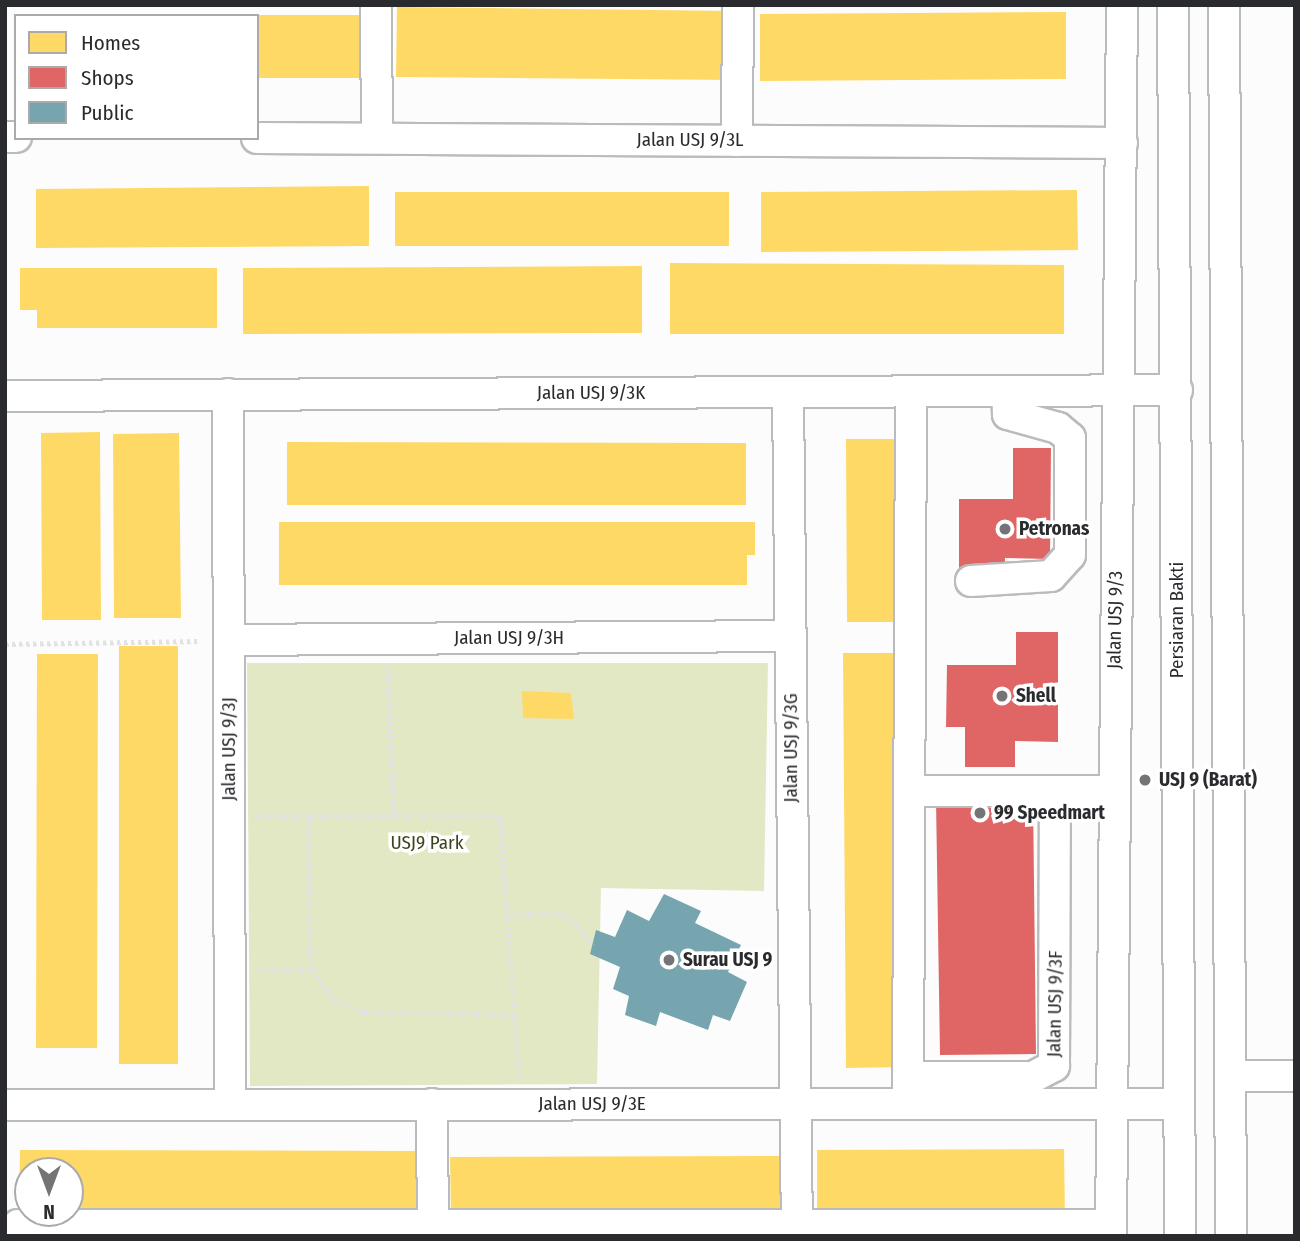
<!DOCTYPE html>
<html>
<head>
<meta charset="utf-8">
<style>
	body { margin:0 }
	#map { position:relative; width:1300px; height:1241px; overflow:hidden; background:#fcfcfd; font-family:"Fira Sans Condensed",sans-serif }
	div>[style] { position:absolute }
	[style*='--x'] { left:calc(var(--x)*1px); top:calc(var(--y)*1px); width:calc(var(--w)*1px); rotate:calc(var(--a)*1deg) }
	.green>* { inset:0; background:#e3e8c4 }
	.homes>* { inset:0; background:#ffd966 }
	.shops>* { inset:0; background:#e06666 }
	.public>* { inset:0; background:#76a5af }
	.path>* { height:4.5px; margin-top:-2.25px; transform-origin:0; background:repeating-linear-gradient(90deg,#e2e2e4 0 3.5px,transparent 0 7px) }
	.roads { filter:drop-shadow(2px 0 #babbbd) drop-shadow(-2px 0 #babbbd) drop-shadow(0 2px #babbbd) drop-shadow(0 -2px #babbbd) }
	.minor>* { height:30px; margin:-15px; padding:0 15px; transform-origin:15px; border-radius:15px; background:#fff }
	.dots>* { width:19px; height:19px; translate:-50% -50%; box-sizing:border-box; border:4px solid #fff; border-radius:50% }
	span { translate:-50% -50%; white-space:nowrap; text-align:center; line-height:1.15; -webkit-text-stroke:7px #fff; paint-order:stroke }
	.street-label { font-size:19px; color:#2a2b2f }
	.poi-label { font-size:19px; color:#2a2b2f; font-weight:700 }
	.left { translate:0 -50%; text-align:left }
	.park-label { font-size:19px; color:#3f431d }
	.frame { position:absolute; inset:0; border:7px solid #2a2b2f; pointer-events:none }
	.legend { position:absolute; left:14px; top:14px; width:245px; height:126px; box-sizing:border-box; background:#fff; border:2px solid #aaaaac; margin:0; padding:9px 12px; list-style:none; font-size:21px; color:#2a2b2f }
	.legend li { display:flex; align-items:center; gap:14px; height:35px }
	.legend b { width:35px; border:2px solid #aaaaac }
	.north { position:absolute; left:14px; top:1157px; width:70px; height:70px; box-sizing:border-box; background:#fff; border:2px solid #aaaaac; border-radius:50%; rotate:180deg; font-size:19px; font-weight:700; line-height:28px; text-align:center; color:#2a2b2f }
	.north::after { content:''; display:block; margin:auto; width:24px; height:32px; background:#747477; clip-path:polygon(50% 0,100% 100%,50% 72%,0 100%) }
</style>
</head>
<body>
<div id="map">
	<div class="green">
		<i style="clip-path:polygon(247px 663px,768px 663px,764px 891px,601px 888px,597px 1084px,250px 1086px)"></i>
	</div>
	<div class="homes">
		<i style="clip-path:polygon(397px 7px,734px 11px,733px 80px,396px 77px)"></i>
		<i style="clip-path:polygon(1066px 12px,1066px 79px,760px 81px,760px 14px)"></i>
		<i style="clip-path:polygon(257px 15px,368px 15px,368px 78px,257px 78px)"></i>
		<i style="clip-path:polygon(369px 186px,369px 246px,36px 248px,36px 189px)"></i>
		<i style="clip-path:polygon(1077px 190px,1078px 250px,761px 252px,761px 192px)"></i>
		<i style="clip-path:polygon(395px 192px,729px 192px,729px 246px,395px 246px)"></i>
		<i style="clip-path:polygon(670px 263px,1064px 265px,1064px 334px,670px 334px)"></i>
		<i style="clip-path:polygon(642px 266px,642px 333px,243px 334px,243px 268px)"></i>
		<i style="clip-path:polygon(20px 268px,217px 268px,217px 328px,37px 328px,37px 310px,20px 310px)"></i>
		<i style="clip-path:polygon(100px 432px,101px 620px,42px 620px,41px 433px)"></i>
		<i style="clip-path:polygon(179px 433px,181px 618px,114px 618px,113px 434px)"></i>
		<i style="clip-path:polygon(846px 439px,899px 439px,899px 622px,847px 622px)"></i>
		<i style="clip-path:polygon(287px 442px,746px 443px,746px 505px,287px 505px)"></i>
		<i style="clip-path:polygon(279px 522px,755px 522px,755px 555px,747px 555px,747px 585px,279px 585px)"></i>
		<i style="clip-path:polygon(119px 646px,178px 646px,178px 1064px,119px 1064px)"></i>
		<i style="clip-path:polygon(843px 653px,903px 653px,905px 1067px,846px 1068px)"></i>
		<i style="clip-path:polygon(37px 654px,98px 654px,97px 1048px,36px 1048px)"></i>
		<i style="clip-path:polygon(522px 691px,571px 693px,574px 719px,523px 718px)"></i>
		<i style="clip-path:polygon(1064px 1149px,1065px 1219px,817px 1221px,817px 1150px)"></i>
		<i style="clip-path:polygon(evenodd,20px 1150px,426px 1151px,426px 1218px,19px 1217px,20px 1150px,28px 1171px,70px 1171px,70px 1213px,28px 1213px,28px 1171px)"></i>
		<i style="clip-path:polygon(787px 1156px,787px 1213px,451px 1214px,450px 1157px)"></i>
	</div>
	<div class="shops">
		<i style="clip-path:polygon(1013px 448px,1051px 448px,1050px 559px,1005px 558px,1005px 574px,959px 574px,959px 499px,1013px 499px)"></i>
		<i style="clip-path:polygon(1016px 632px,1058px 632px,1058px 742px,1015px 741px,1015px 767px,965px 767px,965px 727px,946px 727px,947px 665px,1016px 665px)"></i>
		<i style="clip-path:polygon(1033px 798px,1036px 1054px,940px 1055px,936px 800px)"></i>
	</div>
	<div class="public">
		<i style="clip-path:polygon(664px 894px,701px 911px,695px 923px,741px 945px,728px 972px,747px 982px,730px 1021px,713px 1015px,708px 1030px,660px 1012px,656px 1026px,625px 1015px,629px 996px,613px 989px,620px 967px,590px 954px,596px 930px,615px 937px,627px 910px,649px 921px)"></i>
	</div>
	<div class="path">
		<i style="--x:5;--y:644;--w:195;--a:-0.9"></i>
		<i style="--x:388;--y:666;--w:149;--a:87.7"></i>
		<i style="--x:309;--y:815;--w:136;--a:89.6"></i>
		<i style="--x:310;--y:951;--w:19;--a:81"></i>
		<i style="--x:313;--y:970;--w:37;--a:55"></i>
		<i style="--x:334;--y:1000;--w:32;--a:22"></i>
		<i style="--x:364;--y:1012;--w:150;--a:1.1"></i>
		<i style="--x:256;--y:816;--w:244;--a:-0.2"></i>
		<i style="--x:500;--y:815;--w:262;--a:85.8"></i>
		<i style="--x:507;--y:915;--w:51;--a:-2.2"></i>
		<i style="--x:558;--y:913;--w:14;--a:21"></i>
		<i style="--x:571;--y:918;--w:35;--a:51"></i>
		<i style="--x:258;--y:969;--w:55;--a:1"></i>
	</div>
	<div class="roads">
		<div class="minor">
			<i style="--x:376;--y:5;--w:133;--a:89.6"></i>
			<i style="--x:1173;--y:5;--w:1231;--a:89.67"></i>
			<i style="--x:1224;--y:5;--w:1231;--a:89.67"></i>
			<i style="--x:5;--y:137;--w:11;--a:0"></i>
			<i style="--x:257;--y:138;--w:865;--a:0.33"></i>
			<i style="--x:737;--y:141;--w:136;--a:-89.6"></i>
			<i style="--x:788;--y:392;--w:844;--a:89.39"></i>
			<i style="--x:228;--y:394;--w:710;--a:89.84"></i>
			<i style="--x:5;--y:396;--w:1172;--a:-0.29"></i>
			<i style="--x:971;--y:581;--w:80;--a:-3.6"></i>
			<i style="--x:1051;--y:576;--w:28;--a:-48"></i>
			<i style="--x:1070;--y:555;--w:117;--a:-90"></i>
			<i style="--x:1070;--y:438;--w:16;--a:-140"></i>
			<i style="--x:1058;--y:428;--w:52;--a:-164.4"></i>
			<i style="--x:1008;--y:414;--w:23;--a:-92"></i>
			<i style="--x:229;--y:640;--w:561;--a:-0.41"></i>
			<i style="--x:910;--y:791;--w:203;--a:0"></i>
			<i style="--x:1230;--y:1076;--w:65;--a:0"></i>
			<i style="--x:909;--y:1077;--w:124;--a:0"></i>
			<i style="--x:1033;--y:1077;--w:24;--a:-28"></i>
			<i style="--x:1054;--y:1066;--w:274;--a:-89.8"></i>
			<i style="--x:432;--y:1104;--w:132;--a:89.6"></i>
			<i style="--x:908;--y:1104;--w:712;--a:-89.76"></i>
			<i style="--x:5;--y:1105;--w:1174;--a:-0.05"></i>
			<i style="--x:18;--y:1225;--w:1093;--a:0"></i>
			<i style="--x:1111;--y:1236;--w:1231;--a:-89.49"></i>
		</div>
	</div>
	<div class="dots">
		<i style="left:1005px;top:529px;background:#747477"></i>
		<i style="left:1002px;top:696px;background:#747477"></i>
		<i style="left:1145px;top:780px;background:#747477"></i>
		<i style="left:980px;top:813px;background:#747477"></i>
		<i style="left:669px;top:960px;background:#747477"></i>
	</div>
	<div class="street-label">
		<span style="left:690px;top:140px">Jalan USJ 9/3L</span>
		<span style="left:591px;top:393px">Jalan USJ 9/3K</span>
		<span style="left:1115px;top:620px;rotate:-89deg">Jalan USJ 9/3</span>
		<span style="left:1177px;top:620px;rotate:-90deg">Persiaran Bakti</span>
		<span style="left:509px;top:638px">Jalan USJ 9/3H</span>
		<span style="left:791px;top:748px;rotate:-90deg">Jalan USJ 9/3G</span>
		<span style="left:229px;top:749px;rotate:-90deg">Jalan USJ 9/3J</span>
		<span style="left:1055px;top:1004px;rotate:-89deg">Jalan USJ 9/3F</span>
		<span style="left:592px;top:1104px">Jalan USJ 9/3E</span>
	</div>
	<div class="poi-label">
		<span class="left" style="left:1019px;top:529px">Petronas</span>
		<span class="left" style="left:1016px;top:696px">Shell</span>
		<span class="left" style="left:1159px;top:780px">USJ 9 (Barat)</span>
		<span class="left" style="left:994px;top:813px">99 Speedmart</span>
		<span class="left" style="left:683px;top:960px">Surau USJ 9</span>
	</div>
	<div class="park-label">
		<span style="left:427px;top:843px">USJ9 Park</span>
	</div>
	<div class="frame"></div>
	<ul class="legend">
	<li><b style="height:19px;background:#ffd966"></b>Homes</li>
	<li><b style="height:19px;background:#e06666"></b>Shops</li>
	<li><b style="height:19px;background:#76a5af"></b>Public</li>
	</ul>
	<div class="north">N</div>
</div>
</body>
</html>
